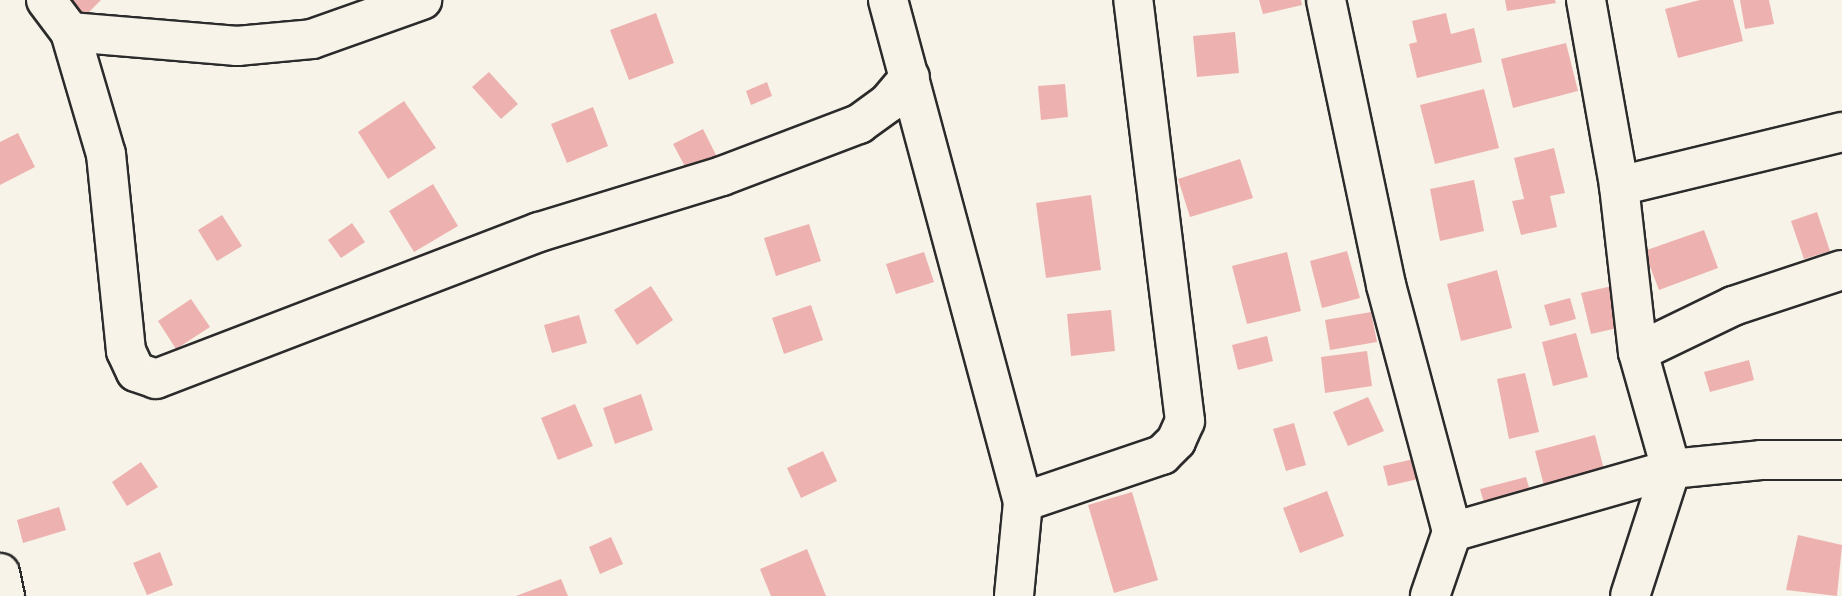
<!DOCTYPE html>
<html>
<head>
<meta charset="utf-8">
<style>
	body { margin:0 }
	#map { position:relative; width:1842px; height:596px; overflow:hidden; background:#f7f3e8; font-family:"Patrick Hand",sans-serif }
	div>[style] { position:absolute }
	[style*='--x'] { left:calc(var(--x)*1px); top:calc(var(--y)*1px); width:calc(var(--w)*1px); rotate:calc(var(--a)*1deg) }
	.building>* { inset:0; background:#edb2af }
	.roads { filter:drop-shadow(2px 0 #2b2b2b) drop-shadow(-2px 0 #2b2b2b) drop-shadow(0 2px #2b2b2b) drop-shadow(0 -2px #2b2b2b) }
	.minor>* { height:38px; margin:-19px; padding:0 19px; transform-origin:19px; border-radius:19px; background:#f7f3e8 }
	span { translate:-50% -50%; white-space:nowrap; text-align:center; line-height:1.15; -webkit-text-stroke:7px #f7f3e8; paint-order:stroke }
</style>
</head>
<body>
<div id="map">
	<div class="building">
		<i style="clip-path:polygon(62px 0,101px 0,83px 18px)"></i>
		<i style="clip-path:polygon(1259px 0,1301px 0,1302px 5px,1263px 14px)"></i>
		<i style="clip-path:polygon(1505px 0,1555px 0,1556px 3px,1507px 11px)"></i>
		<i style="clip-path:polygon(1700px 0,1733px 0,1743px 41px,1678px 58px,1665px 9px)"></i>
		<i style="clip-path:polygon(1740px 0,1769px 0,1774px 24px,1745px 29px)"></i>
		<i style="clip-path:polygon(656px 13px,674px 63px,629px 80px,610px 30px)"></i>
		<i style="clip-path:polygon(1446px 13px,1451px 34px,1474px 28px,1482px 62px,1417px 78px,1409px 44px,1417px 42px,1412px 21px)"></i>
		<i style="clip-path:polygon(1235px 32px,1239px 73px,1197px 77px,1193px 36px)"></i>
		<i style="clip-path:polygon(1566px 43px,1578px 91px,1513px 108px,1501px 59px)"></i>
		<i style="clip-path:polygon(489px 72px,518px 104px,501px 119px,472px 87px)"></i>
		<i style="clip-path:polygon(767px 82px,772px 96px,751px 105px,746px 91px)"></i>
		<i style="clip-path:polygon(1065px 84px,1068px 117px,1041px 120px,1038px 86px)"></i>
		<i style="clip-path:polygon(1484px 89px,1499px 148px,1435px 164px,1420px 105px)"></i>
		<i style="clip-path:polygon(404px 101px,436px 148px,388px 179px,358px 132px)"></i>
		<i style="clip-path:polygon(593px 107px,608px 146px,567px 163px,551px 124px)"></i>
		<i style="clip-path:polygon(703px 129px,718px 159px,689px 174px,673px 144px)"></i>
		<i style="clip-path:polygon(18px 133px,35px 167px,0 185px,0 142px)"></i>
		<i style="clip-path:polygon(1554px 148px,1565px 193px,1550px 196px,1557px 227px,1521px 235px,1512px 201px,1524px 199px,1514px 158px)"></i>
		<i style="clip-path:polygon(1240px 159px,1253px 198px,1190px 217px,1178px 179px)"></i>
		<i style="clip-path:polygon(1474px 180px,1484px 231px,1440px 241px,1430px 189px)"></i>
		<i style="clip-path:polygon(433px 184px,458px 226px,414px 252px,389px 211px)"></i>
		<i style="clip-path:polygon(1091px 195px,1101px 270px,1046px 278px,1036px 203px)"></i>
		<i style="clip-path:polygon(1817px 212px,1830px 251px,1804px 259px,1791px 221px)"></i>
		<i style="clip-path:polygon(222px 215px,242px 246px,217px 261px,198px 230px)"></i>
		<i style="clip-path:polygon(352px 223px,365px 242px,341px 258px,328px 240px)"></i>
		<i style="clip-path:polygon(809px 224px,821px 261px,776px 276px,764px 238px)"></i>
		<i style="clip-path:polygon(1704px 230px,1718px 268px,1659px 290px,1644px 251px)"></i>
		<i style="clip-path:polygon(1347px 251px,1360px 298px,1322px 308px,1310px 261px)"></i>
		<i style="clip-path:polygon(924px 252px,934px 282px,896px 294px,886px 264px)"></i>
		<i style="clip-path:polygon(1287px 252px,1301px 311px,1247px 324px,1232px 266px)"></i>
		<i style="clip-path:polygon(1497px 270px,1512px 328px,1461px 341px,1447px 284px)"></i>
		<i style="clip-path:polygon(1621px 284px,1631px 325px,1591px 334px,1581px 293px)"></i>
		<i style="clip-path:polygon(651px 286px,673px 320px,637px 345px,614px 310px)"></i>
		<i style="clip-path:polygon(1570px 298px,1576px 319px,1550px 326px,1544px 305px)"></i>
		<i style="clip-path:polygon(191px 299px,210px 327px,176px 349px,158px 321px)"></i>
		<i style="clip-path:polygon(811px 305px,823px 340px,784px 354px,772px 318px)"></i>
		<i style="clip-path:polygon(1111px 310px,1115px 351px,1071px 356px,1067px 314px)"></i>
		<i style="clip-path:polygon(1371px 312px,1377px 342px,1330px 350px,1325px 320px)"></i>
		<i style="clip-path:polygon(579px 315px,587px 343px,552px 353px,544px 325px)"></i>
		<i style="clip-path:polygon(1576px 333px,1588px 377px,1553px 386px,1542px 342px)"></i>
		<i style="clip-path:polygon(1267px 336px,1273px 361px,1238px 370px,1232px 345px)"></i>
		<i style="clip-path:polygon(1367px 351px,1372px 386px,1325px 393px,1321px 357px)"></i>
		<i style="clip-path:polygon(1749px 360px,1754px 380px,1710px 392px,1704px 372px)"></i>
		<i style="clip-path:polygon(1525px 373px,1539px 432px,1509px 439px,1497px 379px)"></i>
		<i style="clip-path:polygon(641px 394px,653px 430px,615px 444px,603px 408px)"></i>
		<i style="clip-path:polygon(1368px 397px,1384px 431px,1348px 446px,1333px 412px)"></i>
		<i style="clip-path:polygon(575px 404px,593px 446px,558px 460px,541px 418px)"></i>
		<i style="clip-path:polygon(1294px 423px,1306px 465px,1286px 471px,1273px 429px)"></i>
		<i style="clip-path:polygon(1595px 435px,1608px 485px,1548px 501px,1535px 451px)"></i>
		<i style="clip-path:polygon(823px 451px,837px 481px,801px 498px,787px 468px)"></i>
		<i style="clip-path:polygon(1414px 459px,1418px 479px,1388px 486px,1383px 466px)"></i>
		<i style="clip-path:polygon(141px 462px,158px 487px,127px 506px,112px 482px)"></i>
		<i style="clip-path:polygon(1526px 477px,1534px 505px,1488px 517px,1480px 489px)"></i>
		<i style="clip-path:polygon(1327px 491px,1344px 536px,1300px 553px,1283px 508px)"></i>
		<i style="clip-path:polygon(1132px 492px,1158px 580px,1114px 593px,1088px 505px)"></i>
		<i style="clip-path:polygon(59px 507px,66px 530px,23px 543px,17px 520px)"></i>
		<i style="clip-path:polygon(1798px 535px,1842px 545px,1837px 596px,1786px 590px)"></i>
		<i style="clip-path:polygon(611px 537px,623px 564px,600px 574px,589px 547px)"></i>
		<i style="clip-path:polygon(807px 549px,826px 596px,771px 596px,760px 569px)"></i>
		<i style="clip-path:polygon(160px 552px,173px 585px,147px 595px,133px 563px)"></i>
		<i style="clip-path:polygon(561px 579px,568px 596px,516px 596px)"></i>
	</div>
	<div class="roads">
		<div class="minor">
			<i style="--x:46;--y:0;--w:40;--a:53"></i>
			<i style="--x:70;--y:32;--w:168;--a:4.8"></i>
			<i style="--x:237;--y:46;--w:75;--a:-5.3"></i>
			<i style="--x:312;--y:39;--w:117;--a:-19.5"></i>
			<i style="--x:888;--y:0;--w:520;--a:74.95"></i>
			<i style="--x:1023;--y:502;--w:94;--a:95.5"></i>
			<i style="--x:1326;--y:0;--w:291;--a:78.1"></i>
			<i style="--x:1386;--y:285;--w:256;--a:75"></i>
			<i style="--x:1452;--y:532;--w:68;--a:109"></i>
			<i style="--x:1586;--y:0;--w:189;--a:79.9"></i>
			<i style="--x:1619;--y:186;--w:167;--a:83.5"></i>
			<i style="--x:1638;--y:352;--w:122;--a:74.2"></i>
			<i style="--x:1671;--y:469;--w:133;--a:107.9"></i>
			<i style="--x:70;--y:32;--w:127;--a:73.6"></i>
			<i style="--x:106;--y:154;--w:198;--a:84.2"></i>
			<i style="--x:126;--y:351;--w:23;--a:65"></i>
			<i style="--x:136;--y:372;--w:21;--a:19"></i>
			<i style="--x:156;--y:379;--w:410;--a:-21"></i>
			<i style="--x:539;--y:232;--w:191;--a:-17"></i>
			<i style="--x:722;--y:176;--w:147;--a:-20.8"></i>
			<i style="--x:859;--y:124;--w:36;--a:-36"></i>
			<i style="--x:888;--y:103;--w:34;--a:-50"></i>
			<i style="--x:1619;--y:186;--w:229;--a:-13.6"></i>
			<i style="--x:1638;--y:352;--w:106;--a:-25.8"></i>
			<i style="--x:1733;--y:306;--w:115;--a:-18.3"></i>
			<i style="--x:1023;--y:502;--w:147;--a:-18.7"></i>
			<i style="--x:1162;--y:455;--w:20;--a:-45"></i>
			<i style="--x:1176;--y:441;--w:22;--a:-66"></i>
			<i style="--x:1185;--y:421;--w:424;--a:-97"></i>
			<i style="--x:1452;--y:532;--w:228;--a:-16"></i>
			<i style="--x:1671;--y:469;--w:90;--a:-5.7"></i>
			<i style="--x:1761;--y:460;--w:81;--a:0"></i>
			<i style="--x:0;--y:573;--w:24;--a:78"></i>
		</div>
	</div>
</div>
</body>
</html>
